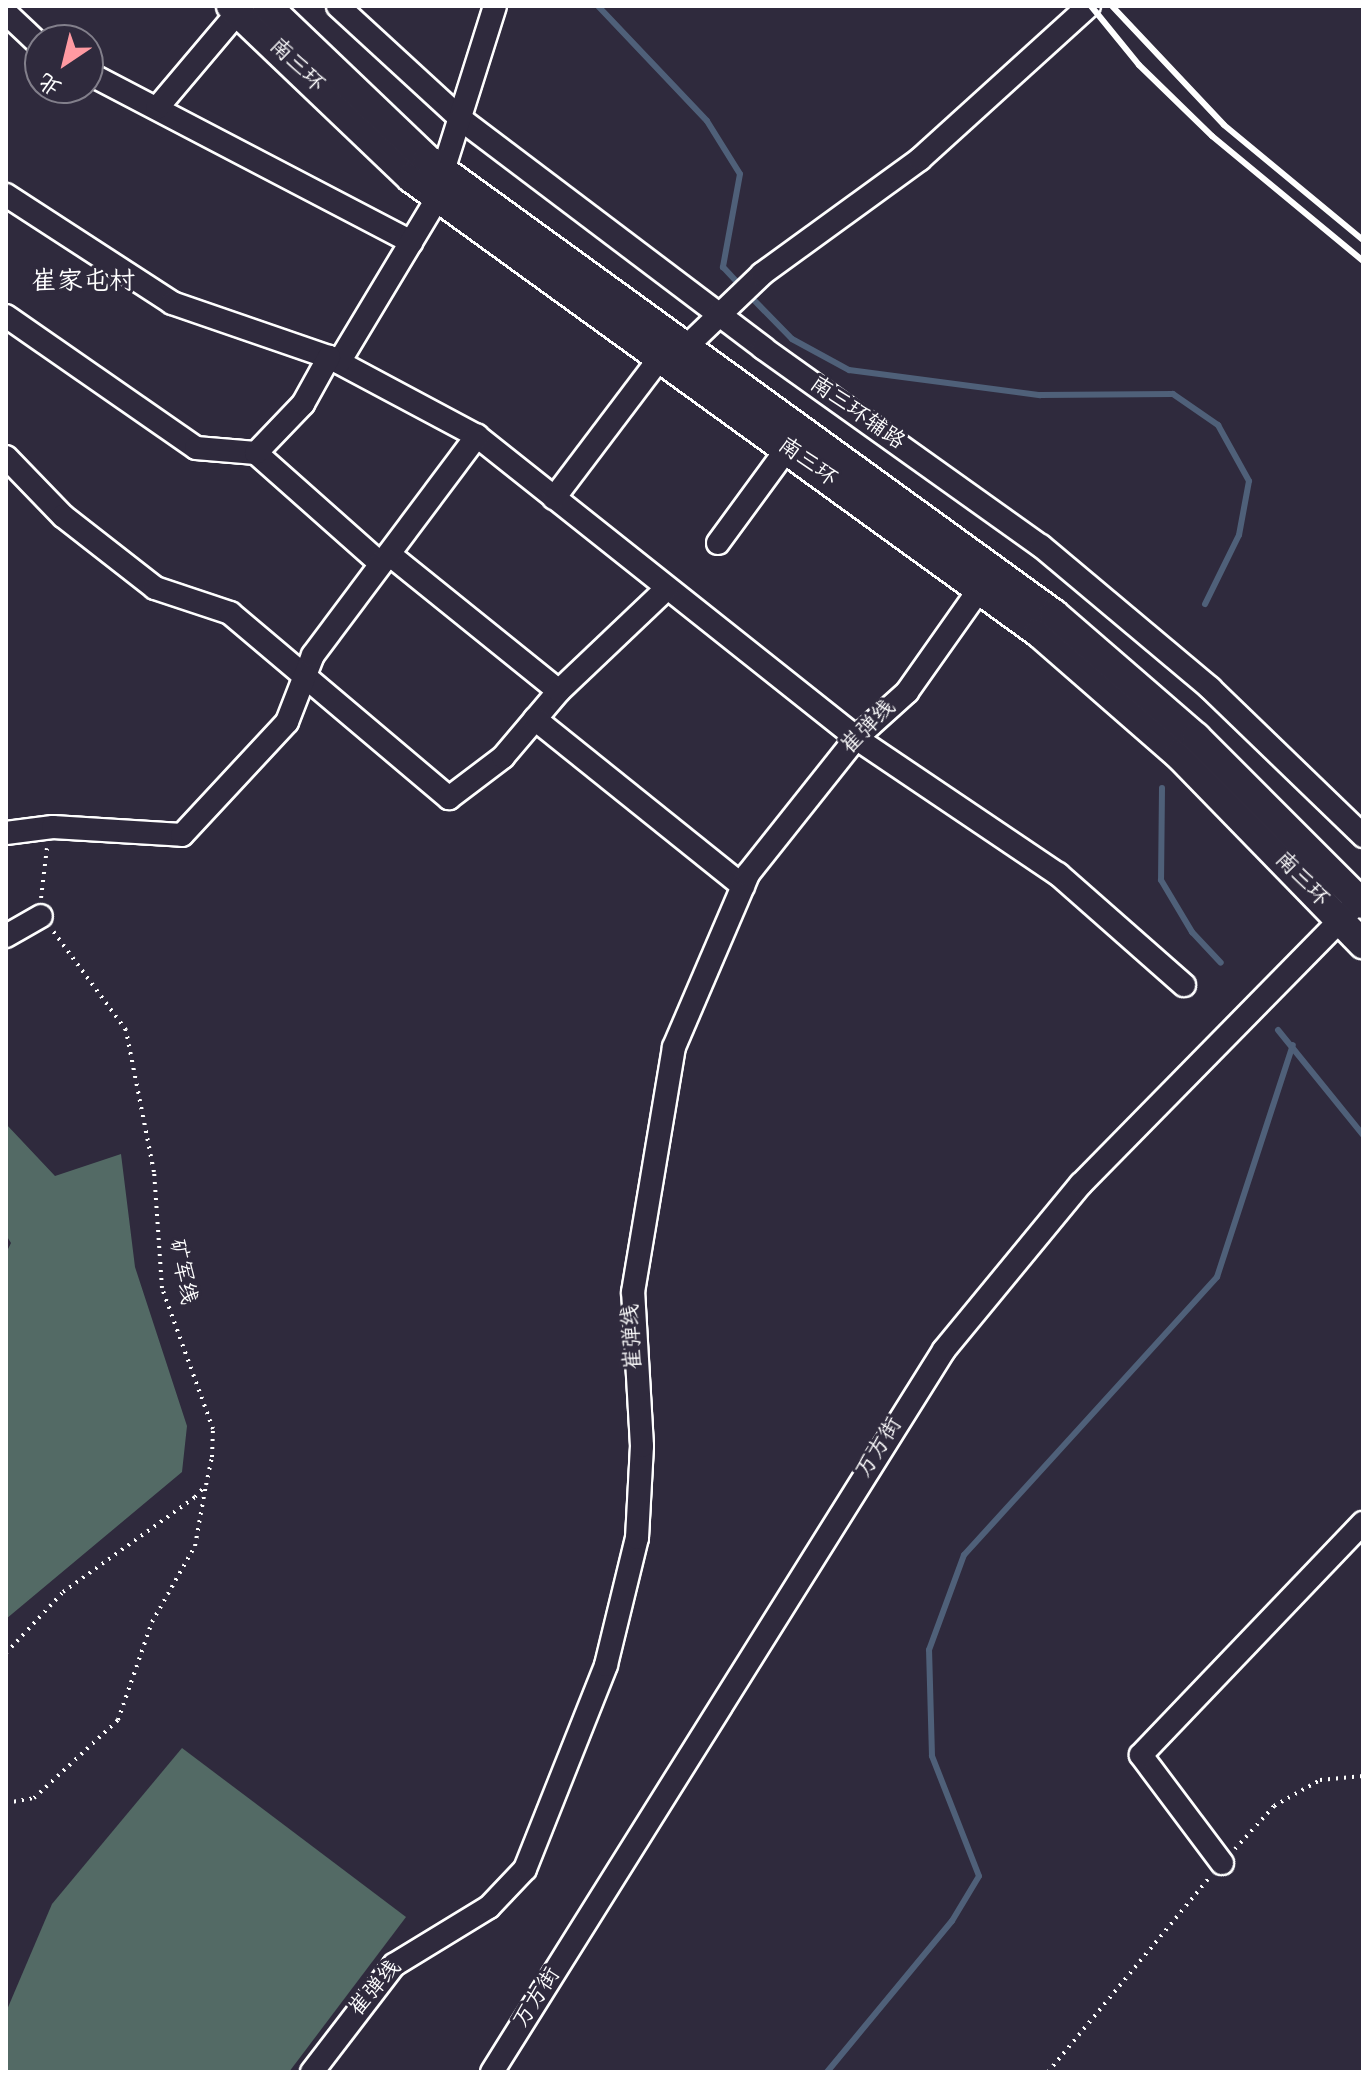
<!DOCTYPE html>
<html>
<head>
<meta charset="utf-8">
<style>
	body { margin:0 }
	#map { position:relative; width:1369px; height:2078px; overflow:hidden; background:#2f2a3d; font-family:"Gochi Hand","LXGW WenKai TC",sans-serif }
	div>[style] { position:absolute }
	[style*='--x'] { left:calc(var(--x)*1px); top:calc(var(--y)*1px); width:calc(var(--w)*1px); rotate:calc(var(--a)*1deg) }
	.green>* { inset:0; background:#536a65 }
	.stream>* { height:6px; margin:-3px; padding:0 3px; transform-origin:3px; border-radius:3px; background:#4f6079 }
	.path>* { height:4px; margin-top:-2px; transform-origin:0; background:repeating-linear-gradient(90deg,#fff 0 2px,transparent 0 8px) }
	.roads { filter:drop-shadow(2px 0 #fff) drop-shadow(-2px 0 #fff) drop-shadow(0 2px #fff) drop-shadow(0 -2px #fff) }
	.minor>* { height:22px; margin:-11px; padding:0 11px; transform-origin:11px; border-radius:11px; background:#2f2a3d }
	.major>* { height:28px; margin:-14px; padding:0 14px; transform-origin:14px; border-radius:14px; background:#2f2a3d }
	.rail>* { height:6px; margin:-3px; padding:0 3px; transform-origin:3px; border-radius:3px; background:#fff }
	span { translate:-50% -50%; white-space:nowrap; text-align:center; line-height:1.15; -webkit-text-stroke:6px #2f2a3d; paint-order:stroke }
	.street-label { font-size:22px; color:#fff }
	.quarter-label { font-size:26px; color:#fff }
	.frame { position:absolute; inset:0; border:8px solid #fff; pointer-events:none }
	.north { position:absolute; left:24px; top:24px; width:80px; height:80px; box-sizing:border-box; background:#2f2a3d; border:2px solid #827f8b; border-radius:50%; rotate:215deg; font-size:22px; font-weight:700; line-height:32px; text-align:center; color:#fff }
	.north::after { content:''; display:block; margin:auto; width:28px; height:36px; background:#ff9aa2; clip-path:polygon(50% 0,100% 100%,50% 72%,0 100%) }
</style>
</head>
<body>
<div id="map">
	<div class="green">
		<i style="clip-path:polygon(6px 1124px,55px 1176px,121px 1154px,135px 1267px,187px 1426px,182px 1472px,6px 1619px,6px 1253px,11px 1243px,6px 1235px)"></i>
		<i style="clip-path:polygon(182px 1748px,406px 1917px,289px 2072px,6px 2072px,6px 2012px,52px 1904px)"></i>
	</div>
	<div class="stream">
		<i style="--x:598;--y:6;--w:158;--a:46.5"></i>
		<i style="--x:707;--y:121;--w:62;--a:58.1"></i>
		<i style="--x:740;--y:174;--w:95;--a:100.4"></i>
		<i style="--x:723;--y:267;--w:26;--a:47"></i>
		<i style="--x:748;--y:294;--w:63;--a:45.6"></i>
		<i style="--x:792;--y:339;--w:65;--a:28.5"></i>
		<i style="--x:849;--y:370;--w:193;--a:7.5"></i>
		<i style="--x:1040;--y:395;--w:133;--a:-0.4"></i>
		<i style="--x:1173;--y:394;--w:55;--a:34.6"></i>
		<i style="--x:1218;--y:425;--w:64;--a:61"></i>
		<i style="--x:1249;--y:481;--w:55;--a:100.5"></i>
		<i style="--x:1239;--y:535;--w:77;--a:116.2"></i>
		<i style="--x:1162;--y:788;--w:92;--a:90.6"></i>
		<i style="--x:1161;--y:880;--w:61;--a:59.2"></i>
		<i style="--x:1192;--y:932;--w:42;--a:46.9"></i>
		<i style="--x:1278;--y:1030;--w:135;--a:51"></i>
		<i style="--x:827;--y:2072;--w:196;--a:-50.4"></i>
		<i style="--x:952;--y:1921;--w:52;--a:-59"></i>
		<i style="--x:979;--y:1876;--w:129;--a:-111.4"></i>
		<i style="--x:932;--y:1756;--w:106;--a:-91.6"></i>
		<i style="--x:929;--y:1650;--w:101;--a:-69.8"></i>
		<i style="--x:964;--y:1555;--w:376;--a:-47.7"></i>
		<i style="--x:1217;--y:1277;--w:244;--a:-71.9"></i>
	</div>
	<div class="path">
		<i style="--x:41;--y:898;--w:50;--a:-83.2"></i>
		<i style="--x:6;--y:1653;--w:83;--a:-46.9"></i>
		<i style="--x:63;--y:1592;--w:163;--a:-35.7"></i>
		<i style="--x:195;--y:1497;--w:16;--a:-47"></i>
		<i style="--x:206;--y:1485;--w:29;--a:-78"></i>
		<i style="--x:212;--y:1457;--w:28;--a:-88"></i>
		<i style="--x:213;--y:1429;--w:150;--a:-109.9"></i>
		<i style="--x:162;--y:1288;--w:116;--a:-93.9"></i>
		<i style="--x:154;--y:1172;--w:145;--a:-101.2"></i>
		<i style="--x:126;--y:1030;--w:123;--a:-126.4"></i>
		<i style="--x:6;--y:1803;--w:28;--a:-10"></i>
		<i style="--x:34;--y:1798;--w:115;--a:-42.9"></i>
		<i style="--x:118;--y:1720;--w:104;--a:-70.9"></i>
		<i style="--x:152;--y:1622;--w:87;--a:-60.5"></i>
		<i style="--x:195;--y:1546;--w:62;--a:-79.8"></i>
		<i style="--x:1235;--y:1849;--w:58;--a:-47.8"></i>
		<i style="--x:1274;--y:1806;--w:53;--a:-29.5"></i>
		<i style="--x:1320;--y:1780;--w:43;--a:-5.3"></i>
		<i style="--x:1048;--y:2072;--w:255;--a:-50.3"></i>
	</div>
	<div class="roads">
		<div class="minor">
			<i style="--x:338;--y:6;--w:168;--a:42.6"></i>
			<i style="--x:462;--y:120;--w:378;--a:37.1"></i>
			<i style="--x:763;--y:348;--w:341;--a:35.5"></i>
			<i style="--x:1041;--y:546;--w:221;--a:40"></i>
			<i style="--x:1210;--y:688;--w:213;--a:44"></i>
			<i style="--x:6;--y:13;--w:47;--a:43.3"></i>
			<i style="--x:88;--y:73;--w:365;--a:27.6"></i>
			<i style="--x:157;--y:108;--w:126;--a:-49.8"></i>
			<i style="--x:443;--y:171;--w:173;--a:-72.5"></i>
			<i style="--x:6;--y:195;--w:198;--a:33"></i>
			<i style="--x:172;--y:303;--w:166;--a:19"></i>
			<i style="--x:329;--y:357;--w:168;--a:28.1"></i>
			<i style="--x:477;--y:436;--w:485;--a:38.5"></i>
			<i style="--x:856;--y:738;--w:244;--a:34"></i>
			<i style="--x:1058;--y:874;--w:168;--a:41.4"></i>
			<i style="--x:6;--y:316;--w:231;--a:34.8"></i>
			<i style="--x:196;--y:448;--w:60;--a:4.8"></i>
			<i style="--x:256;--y:453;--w:167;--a:41.6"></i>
			<i style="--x:686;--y:347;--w:105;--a:-43.8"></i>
			<i style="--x:762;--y:274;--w:195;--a:-36"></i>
			<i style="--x:920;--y:159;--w:228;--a:-42.2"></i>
			<i style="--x:339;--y:362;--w:192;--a:-59"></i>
			<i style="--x:256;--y:453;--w:68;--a:-46.2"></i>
			<i style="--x:303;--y:404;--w:54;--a:-61"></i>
			<i style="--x:6;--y:457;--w:82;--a:46"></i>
			<i style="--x:63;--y:516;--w:117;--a:38"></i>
			<i style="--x:155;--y:588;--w:79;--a:18.4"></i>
			<i style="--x:230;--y:613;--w:287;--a:40.2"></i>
			<i style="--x:449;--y:798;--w:68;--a:-37.2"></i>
			<i style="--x:503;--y:757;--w:87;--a:-49.7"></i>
			<i style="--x:554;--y:498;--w:176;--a:-52.9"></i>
			<i style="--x:718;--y:543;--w:115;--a:-53.8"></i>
			<i style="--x:389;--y:554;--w:218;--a:38.9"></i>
			<i style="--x:559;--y:691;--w:149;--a:-43.6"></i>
			<i style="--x:535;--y:719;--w:267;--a:38.8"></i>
			<i style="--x:6;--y:833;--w:47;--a:-7.3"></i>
			<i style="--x:53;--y:827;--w:129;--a:3.5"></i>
			<i style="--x:182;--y:835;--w:154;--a:-47.1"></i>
			<i style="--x:287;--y:722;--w:72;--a:-68.8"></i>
			<i style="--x:313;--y:655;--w:274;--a:-53.2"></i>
			<i style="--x:6;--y:936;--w:40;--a:-29.7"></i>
			<i style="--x:1222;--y:1863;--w:135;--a:-126.9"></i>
			<i style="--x:1141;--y:1755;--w:321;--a:-46.3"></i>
			<i style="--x:312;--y:2072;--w:135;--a:-52.5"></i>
			<i style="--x:394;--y:1965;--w:111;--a:-31.4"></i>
			<i style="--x:489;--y:1907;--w:52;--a:-46.5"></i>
			<i style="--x:525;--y:1869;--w:219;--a:-68.3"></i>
			<i style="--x:606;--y:1665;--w:131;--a:-76.3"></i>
			<i style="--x:637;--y:1538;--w:92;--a:-86.9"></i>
			<i style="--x:642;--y:1446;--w:154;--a:-93.3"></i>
			<i style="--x:633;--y:1292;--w:248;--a:-80.5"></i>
			<i style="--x:674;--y:1047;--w:188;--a:-66.8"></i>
			<i style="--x:748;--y:874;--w:174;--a:-51.5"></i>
			<i style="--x:856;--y:738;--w:69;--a:-42"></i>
			<i style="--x:907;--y:692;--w:125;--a:-54.8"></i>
			<i style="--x:492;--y:2072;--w:852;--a:-57.95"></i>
			<i style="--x:944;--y:1350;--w:215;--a:-50.5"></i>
			<i style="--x:1081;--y:1184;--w:385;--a:-45.5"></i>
		</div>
		<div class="major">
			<i style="--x:231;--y:6;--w:249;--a:43.7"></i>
			<i style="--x:411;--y:178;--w:776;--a:35.92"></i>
			<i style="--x:1039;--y:633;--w:186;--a:41.1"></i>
			<i style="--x:1179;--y:755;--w:264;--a:45.8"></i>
			<i style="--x:267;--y:6;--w:221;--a:43.7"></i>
			<i style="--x:427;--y:159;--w:775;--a:35.97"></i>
			<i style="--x:1054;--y:614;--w:188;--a:40.9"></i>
			<i style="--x:1196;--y:737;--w:236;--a:45"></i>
		</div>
	</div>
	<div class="rail">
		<i style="--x:1091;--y:6;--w:76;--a:50.9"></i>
		<i style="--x:1139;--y:65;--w:102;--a:44.2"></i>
		<i style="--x:1212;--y:136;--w:196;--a:39.6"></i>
		<i style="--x:1112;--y:6;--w:163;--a:46.7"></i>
		<i style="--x:1224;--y:125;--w:180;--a:39.6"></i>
	</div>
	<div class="street-label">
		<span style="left:295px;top:67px;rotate:44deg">南三环</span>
		<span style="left:856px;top:415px;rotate:35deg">南三环辅路</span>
		<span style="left:806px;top:464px;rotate:36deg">南三环</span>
		<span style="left:870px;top:729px;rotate:-45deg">崔弹线</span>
		<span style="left:1300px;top:881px;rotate:46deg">南三环</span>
		<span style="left:180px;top:1272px;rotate:79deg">矿军线</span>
		<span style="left:635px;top:1337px;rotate:-93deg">崔弹线</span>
		<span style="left:881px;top:1449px;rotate:-58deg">万方街</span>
		<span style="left:377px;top:1990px;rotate:-49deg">崔弹线</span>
		<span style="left:539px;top:1999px;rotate:-57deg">万方街</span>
	</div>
	<div class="quarter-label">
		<span style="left:83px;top:285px">崔家屯村</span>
	</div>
	<div class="frame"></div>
	<div class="north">北</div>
</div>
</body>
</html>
